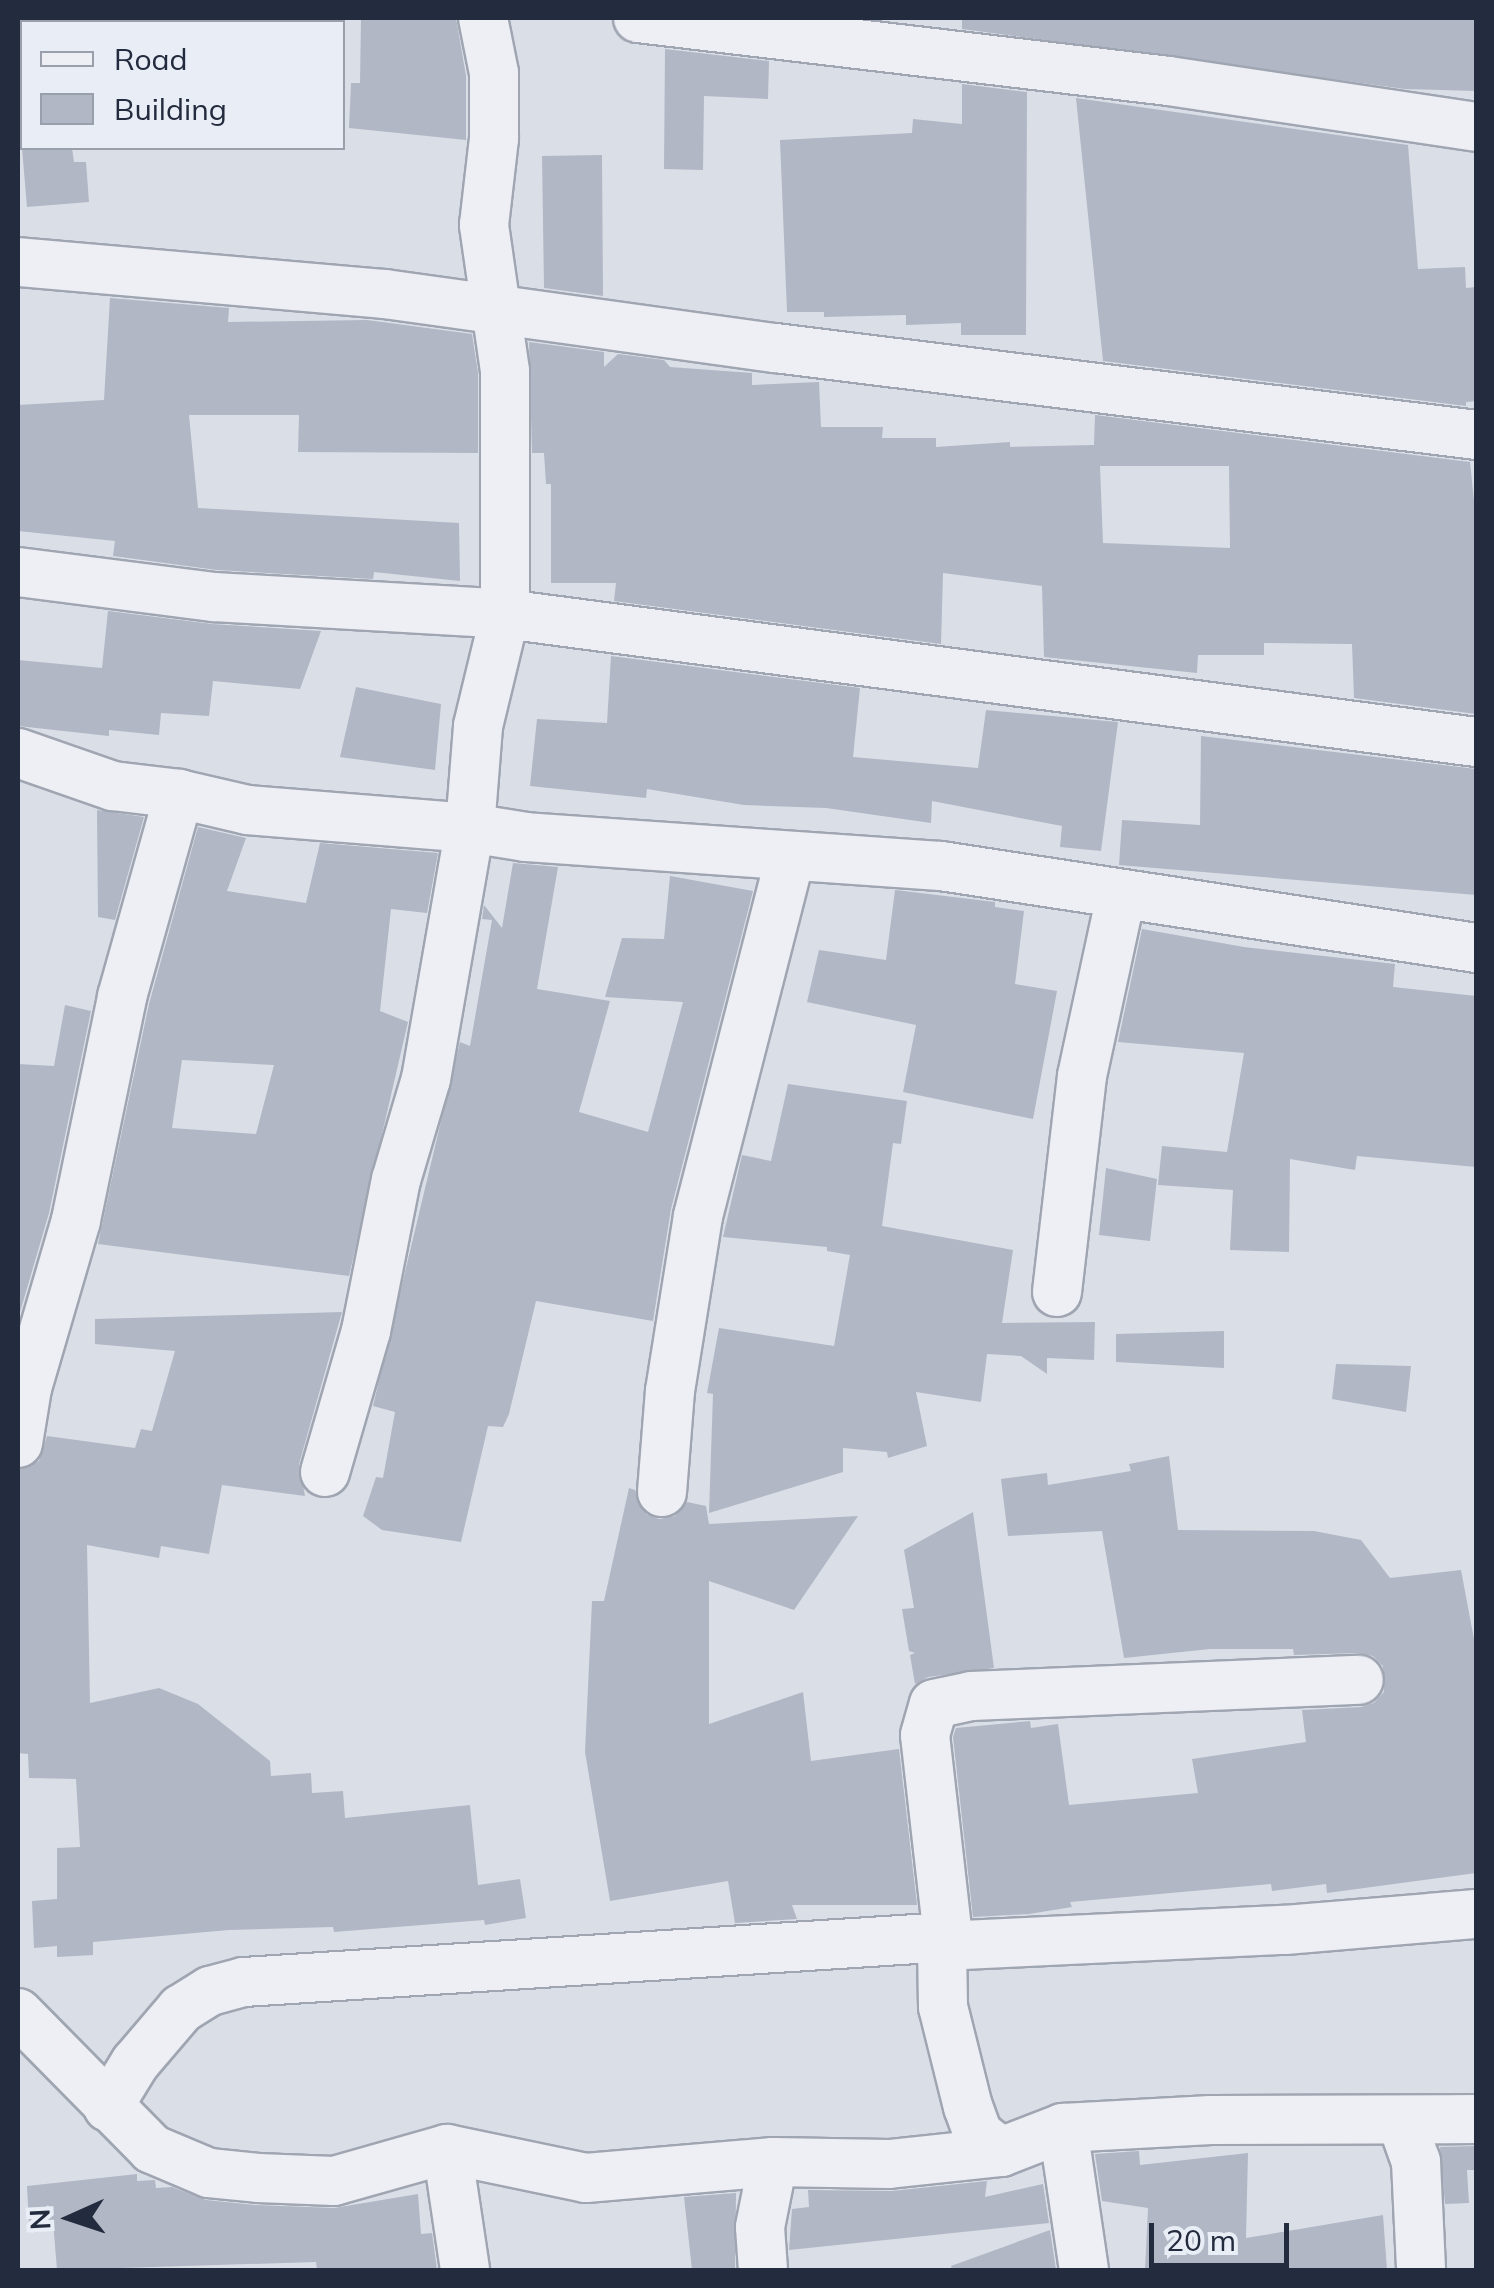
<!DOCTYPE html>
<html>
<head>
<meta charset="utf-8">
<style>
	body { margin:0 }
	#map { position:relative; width:1494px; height:2288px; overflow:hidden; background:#dadee7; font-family:Mulish,sans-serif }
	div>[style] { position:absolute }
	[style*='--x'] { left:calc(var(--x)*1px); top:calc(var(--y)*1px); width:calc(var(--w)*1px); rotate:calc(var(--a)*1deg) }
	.building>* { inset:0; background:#b1b7c4 }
	.roads { filter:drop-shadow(2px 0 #9fa5b1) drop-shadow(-2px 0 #9fa5b1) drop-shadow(0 2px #9fa5b1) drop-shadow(0 -2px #9fa5b1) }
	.minor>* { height:48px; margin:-24px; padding:0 24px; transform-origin:24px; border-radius:24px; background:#edeff5 }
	span { translate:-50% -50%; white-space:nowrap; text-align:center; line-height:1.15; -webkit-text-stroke:8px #e9edf5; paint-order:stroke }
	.frame { position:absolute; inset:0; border:20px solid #232b3e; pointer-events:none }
	.legend { position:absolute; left:20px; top:20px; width:325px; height:130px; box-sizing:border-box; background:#e9edf5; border:2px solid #9a9fac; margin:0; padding:12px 18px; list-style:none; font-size:30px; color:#232b3e }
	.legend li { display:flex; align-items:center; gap:20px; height:50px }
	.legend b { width:50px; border:2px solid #9a9fac }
	.north { position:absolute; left:20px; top:2168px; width:100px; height:100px; -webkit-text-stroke:8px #e9edf5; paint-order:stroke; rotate:267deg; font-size:28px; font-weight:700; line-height:40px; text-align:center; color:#232b3e }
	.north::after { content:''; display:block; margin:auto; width:35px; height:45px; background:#232b3e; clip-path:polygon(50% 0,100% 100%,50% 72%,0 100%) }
	.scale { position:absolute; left:1149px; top:2223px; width:140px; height:45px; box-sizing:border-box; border:5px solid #232b3e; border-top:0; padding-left:12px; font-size:30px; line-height:35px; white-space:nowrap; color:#232b3e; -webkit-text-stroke:8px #e9edf5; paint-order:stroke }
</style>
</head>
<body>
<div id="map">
	<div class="building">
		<i style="clip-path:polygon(361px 18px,456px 18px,466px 76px,466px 140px,349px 128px,351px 83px,360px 83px)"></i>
		<i style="clip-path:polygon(962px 18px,1476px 18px,1476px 91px,1405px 89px,962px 29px)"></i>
		<i style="clip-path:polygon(665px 49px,769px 61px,768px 99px,704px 96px,703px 170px,664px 169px)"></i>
		<i style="clip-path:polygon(962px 84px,1027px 92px,1026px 335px,961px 335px,961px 323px,906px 325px,906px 315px,824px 317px,824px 312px,787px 312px,780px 140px,912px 133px,913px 119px,962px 124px)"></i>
		<i style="clip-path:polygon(1076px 98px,1408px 145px,1418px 269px,1465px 267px,1466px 288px,1476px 287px,1476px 401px,1466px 402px,1466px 406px,1103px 361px)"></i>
		<i style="clip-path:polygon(22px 148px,72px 148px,74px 162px,86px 162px,89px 202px,27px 207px)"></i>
		<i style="clip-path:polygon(602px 155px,603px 296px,544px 288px,542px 156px)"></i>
		<i style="clip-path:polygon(110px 298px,229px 308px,228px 322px,367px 320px,472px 334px,478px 373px,478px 453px,298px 452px,299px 415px,189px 415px,198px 508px,459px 523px,460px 581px,374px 572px,373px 579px,217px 570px,113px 556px,115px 541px,18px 531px,18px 405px,104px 400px)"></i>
		<i style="clip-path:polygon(evenodd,529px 342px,604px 352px,604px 367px,618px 354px,664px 360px,670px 367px,752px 373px,752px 385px,819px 382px,821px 427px,883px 427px,882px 438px,936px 438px,936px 447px,1010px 442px,1010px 447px,1094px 445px,1095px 415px,1470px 462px,1476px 520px,1476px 714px,1354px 698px,1352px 644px,1264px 643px,1264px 655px,1198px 655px,1197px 673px,1044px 657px,1042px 586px,943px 573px,941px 644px,614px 601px,616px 583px,551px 583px,551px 484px,546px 484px,544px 453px,532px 453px,529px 342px,1100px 466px,1229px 466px,1230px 548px,1103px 543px,1100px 466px)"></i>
		<i style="clip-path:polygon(108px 611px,212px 624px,321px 631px,300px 689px,213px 681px,209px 716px,161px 713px,159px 735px,109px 730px,109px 736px,18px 726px,18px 660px,102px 668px)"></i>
		<i style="clip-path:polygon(611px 656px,860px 688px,853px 757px,978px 768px,986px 710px,1118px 722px,1101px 851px,1060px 847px,1062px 826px,932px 801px,931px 823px,826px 808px,744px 805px,647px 789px,646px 798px,530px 786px,537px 719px,607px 723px)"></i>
		<i style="clip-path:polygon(356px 687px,441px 704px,435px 770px,340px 757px)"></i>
		<i style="clip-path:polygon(1201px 736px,1476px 769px,1476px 895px,1119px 865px,1122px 820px,1200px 825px)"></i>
		<i style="clip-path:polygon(97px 810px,144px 817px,115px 920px,98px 917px)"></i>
		<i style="clip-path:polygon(evenodd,198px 827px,246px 838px,227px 891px,306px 903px,320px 843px,438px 853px,427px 913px,391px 909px,380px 1011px,408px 1022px,349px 1276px,98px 1244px,149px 1004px,198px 827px,182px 1060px,274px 1065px,256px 1134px,172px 1128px,182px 1060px)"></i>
		<i style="clip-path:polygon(513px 863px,558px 867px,537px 989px,610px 1001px,579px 1112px,648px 1132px,683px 1002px,605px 997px,622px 938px,664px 939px,670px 876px,753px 891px,671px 1209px,653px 1321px,536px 1301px,509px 1414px,503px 1427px,488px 1426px,461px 1542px,382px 1530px,363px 1516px,376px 1477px,383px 1478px,395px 1412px,373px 1406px,460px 1042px,470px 1046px,492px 920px,482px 919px,484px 905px,502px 928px)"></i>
		<i style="clip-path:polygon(895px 890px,995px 902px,995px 907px,1024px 911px,1015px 984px,1057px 991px,1033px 1119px,903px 1092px,916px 1025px,807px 1002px,819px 950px,886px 960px)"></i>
		<i style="clip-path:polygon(1142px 929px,1244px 947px,1395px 964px,1393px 987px,1476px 996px,1476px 1167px,1357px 1156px,1355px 1170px,1290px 1159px,1289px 1252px,1230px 1250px,1233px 1190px,1158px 1185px,1162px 1146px,1227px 1152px,1244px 1053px,1118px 1042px)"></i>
		<i style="clip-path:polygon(65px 1005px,91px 1011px,49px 1213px,18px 1319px,18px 1064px,54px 1066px)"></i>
		<i style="clip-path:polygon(788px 1084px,907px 1101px,901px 1144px,893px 1143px,882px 1226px,1013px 1250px,1002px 1323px,1095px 1322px,1094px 1360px,1047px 1358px,1047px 1374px,1021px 1356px,987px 1354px,981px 1402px,916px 1392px,927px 1446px,888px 1458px,887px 1452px,843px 1448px,843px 1472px,709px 1513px,713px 1394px,707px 1393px,719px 1328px,834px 1346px,850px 1255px,827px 1251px,827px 1247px,723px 1237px,742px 1155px,771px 1161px)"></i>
		<i style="clip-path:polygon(1106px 1168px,1157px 1179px,1150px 1241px,1099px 1235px)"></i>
		<i style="clip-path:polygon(342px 1312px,299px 1464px,305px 1496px,222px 1485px,209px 1554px,161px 1546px,159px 1558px,87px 1545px,90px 1703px,159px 1688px,198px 1704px,270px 1761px,271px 1776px,311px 1773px,312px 1793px,343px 1791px,345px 1818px,470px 1805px,478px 1885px,520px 1879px,526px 1918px,485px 1925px,484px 1920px,334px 1932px,333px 1927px,229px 1930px,93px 1942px,93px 1955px,57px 1957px,57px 1946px,34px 1948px,32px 1901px,57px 1899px,57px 1848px,80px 1847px,76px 1779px,29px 1778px,28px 1754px,18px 1753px,18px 1470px,39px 1461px,47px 1436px,135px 1448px,141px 1429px,152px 1431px,175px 1351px,95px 1344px,95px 1319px)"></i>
		<i style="clip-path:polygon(1224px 1331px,1224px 1368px,1116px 1362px,1116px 1334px)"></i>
		<i style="clip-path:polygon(1336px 1364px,1411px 1366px,1406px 1412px,1332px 1399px)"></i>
		<i style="clip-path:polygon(1169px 1456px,1178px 1530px,1314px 1531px,1361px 1540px,1390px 1578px,1461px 1570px,1476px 1650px,1476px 1873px,1327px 1893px,1326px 1884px,1272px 1891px,1271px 1884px,1070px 1902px,1072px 1907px,1029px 1914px,973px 1917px,953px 1737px,956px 1728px,1030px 1721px,1031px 1728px,1058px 1724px,1069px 1805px,1198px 1793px,1192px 1759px,1306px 1742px,1302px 1710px,1361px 1707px,1374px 1703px,1384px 1692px,1383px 1666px,1373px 1656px,1359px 1653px,1294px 1655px,1293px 1649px,1210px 1649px,1124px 1658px,1102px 1531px,1008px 1536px,1001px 1479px,1047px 1473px,1048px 1485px,1131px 1471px,1129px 1464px)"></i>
		<i style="clip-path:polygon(629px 1488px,635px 1490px,646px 1514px,659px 1519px,675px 1516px,687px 1502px,706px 1506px,709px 1524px,858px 1516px,794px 1610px,709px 1581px,709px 1724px,803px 1692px,811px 1761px,899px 1749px,917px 1905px,792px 1905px,797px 1919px,735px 1923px,728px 1881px,610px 1901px,585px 1752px,592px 1601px,604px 1601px)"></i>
		<i style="clip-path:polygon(973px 1512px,994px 1668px,928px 1677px,915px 1684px,910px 1655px,915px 1653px,909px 1651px,902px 1609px,914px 1608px,904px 1550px)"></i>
		<i style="clip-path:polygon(1476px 2146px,1476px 2170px,1467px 2170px,1469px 2203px,1445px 2204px,1440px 2147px)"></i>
		<i style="clip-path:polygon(1139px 2151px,1140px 2165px,1248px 2153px,1246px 2238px,1383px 2215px,1387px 2270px,1145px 2270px,1148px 2208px,1102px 2201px,1095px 2154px)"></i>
		<i style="clip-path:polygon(137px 2174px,137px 2181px,155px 2180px,156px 2188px,172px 2187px,206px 2200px,255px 2205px,334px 2208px,418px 2194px,421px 2234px,432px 2233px,437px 2270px,317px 2270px,316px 2262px,57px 2270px,53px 2221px,29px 2224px,27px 2186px)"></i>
		<i style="clip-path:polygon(987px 2181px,985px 2197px,1043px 2184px,1049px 2223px,789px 2250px,792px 2209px,809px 2207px,808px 2190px,892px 2191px)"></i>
		<i style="clip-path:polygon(736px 2193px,735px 2270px,692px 2270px,684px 2197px)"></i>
		<i style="clip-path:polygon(1050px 2230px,1056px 2270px,952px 2270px,951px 2266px)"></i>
	</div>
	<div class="roads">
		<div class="minor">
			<i style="--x:638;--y:18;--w:535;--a:6.77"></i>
			<i style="--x:1169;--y:81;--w:310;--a:8.5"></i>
			<i style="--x:18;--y:262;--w:368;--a:5"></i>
			<i style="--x:385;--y:294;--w:394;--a:7.9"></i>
			<i style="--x:775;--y:348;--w:706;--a:7.07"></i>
			<i style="--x:18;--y:572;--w:198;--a:7.3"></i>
			<i style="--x:214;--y:597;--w:291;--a:3.3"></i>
			<i style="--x:505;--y:614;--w:979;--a:7.51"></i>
			<i style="--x:18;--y:753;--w:101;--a:19.2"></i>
			<i style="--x:113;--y:786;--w:66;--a:6.9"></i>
			<i style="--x:179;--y:794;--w:70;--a:13.2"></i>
			<i style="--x:247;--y:810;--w:224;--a:4.6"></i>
			<i style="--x:470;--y:828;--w:57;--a:9.1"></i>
			<i style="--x:526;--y:837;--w:416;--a:4"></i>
			<i style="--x:941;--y:866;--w:541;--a:8.71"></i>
			<i style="--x:1057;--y:1292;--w:217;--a:-83.4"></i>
			<i style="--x:1082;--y:1076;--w:184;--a:-77.8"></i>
			<i style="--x:18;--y:1443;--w:56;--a:-80.7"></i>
			<i style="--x:27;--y:1388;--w:175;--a:-73.7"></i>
			<i style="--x:76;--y:1220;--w:228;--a:-78.3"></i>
			<i style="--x:122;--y:997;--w:211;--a:-74.3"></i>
			<i style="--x:325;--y:1472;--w:147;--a:-73.8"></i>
			<i style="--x:366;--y:1331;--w:154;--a:-78.8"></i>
			<i style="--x:396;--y:1180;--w:105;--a:-73.5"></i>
			<i style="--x:426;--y:1079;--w:255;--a:-80.1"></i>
			<i style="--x:470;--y:828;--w:102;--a:-85.5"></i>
			<i style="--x:478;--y:726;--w:115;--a:-76.4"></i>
			<i style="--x:505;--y:614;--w:243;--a:-90"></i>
			<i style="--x:505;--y:371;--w:148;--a:-98.2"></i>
			<i style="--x:484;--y:225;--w:88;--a:-83.4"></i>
			<i style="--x:494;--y:138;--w:65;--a:-90"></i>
			<i style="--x:494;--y:73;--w:56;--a:-101.3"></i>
			<i style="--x:662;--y:1492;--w:101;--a:-85.5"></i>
			<i style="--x:670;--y:1391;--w:177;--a:-80.9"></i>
			<i style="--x:698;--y:1216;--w:371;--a:-75.6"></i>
			<i style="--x:942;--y:1946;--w:343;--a:-2.7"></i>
			<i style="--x:1285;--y:1930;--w:192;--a:-4.8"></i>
			<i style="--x:18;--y:2013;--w:191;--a:45.4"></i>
			<i style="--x:152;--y:2149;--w:62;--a:22.8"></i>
			<i style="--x:209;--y:2173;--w:49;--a:5.8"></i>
			<i style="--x:258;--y:2178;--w:76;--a:2.3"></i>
			<i style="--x:334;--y:2181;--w:117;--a:-15.8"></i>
			<i style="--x:447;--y:2149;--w:142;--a:11.8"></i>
			<i style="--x:586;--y:2178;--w:188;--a:-4.9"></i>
			<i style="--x:773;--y:2162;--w:116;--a:1"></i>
			<i style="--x:889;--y:2164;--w:113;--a:-6.1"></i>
			<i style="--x:1001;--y:2152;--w:66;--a:-21.2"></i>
			<i style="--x:1063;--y:2128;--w:148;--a:-3.1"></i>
			<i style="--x:1211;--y:2120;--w:265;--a:-0.2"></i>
			<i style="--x:108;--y:2107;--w:52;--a:-58.5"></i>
			<i style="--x:135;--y:2063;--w:71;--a:-49.6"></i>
			<i style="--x:181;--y:2009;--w:34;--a:-32"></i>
			<i style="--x:210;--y:1991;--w:35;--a:-15"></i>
			<i style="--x:244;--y:1982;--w:705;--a:-3.66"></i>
			<i style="--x:1401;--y:2120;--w:45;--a:70.3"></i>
			<i style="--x:1416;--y:2162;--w:108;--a:87.3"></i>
			<i style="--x:1063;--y:2128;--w:144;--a:81.6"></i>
			<i style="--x:447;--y:2149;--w:122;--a:81.5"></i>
			<i style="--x:1001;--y:2152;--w:29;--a:-142"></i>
			<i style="--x:978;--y:2134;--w:29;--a:-110"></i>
			<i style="--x:968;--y:2107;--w:103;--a:-104"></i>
			<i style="--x:943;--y:2007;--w:61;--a:-90.9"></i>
			<i style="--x:942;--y:1946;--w:11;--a:-56"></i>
			<i style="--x:948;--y:1937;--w:203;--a:-96.5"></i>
			<i style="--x:925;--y:1735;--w:32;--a:-74"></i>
			<i style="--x:934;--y:1704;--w:39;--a:-12"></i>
			<i style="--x:972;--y:1696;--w:387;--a:-2.4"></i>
			<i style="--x:763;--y:2270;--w:43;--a:-94"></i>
			<i style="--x:760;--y:2227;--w:66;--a:-78.7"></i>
		</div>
	</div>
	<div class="frame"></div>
	<ul class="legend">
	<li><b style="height:12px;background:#edeff5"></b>Road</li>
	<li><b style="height:28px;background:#b1b7c4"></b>Building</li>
	</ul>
	<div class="north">N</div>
	<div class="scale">20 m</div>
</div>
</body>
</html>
